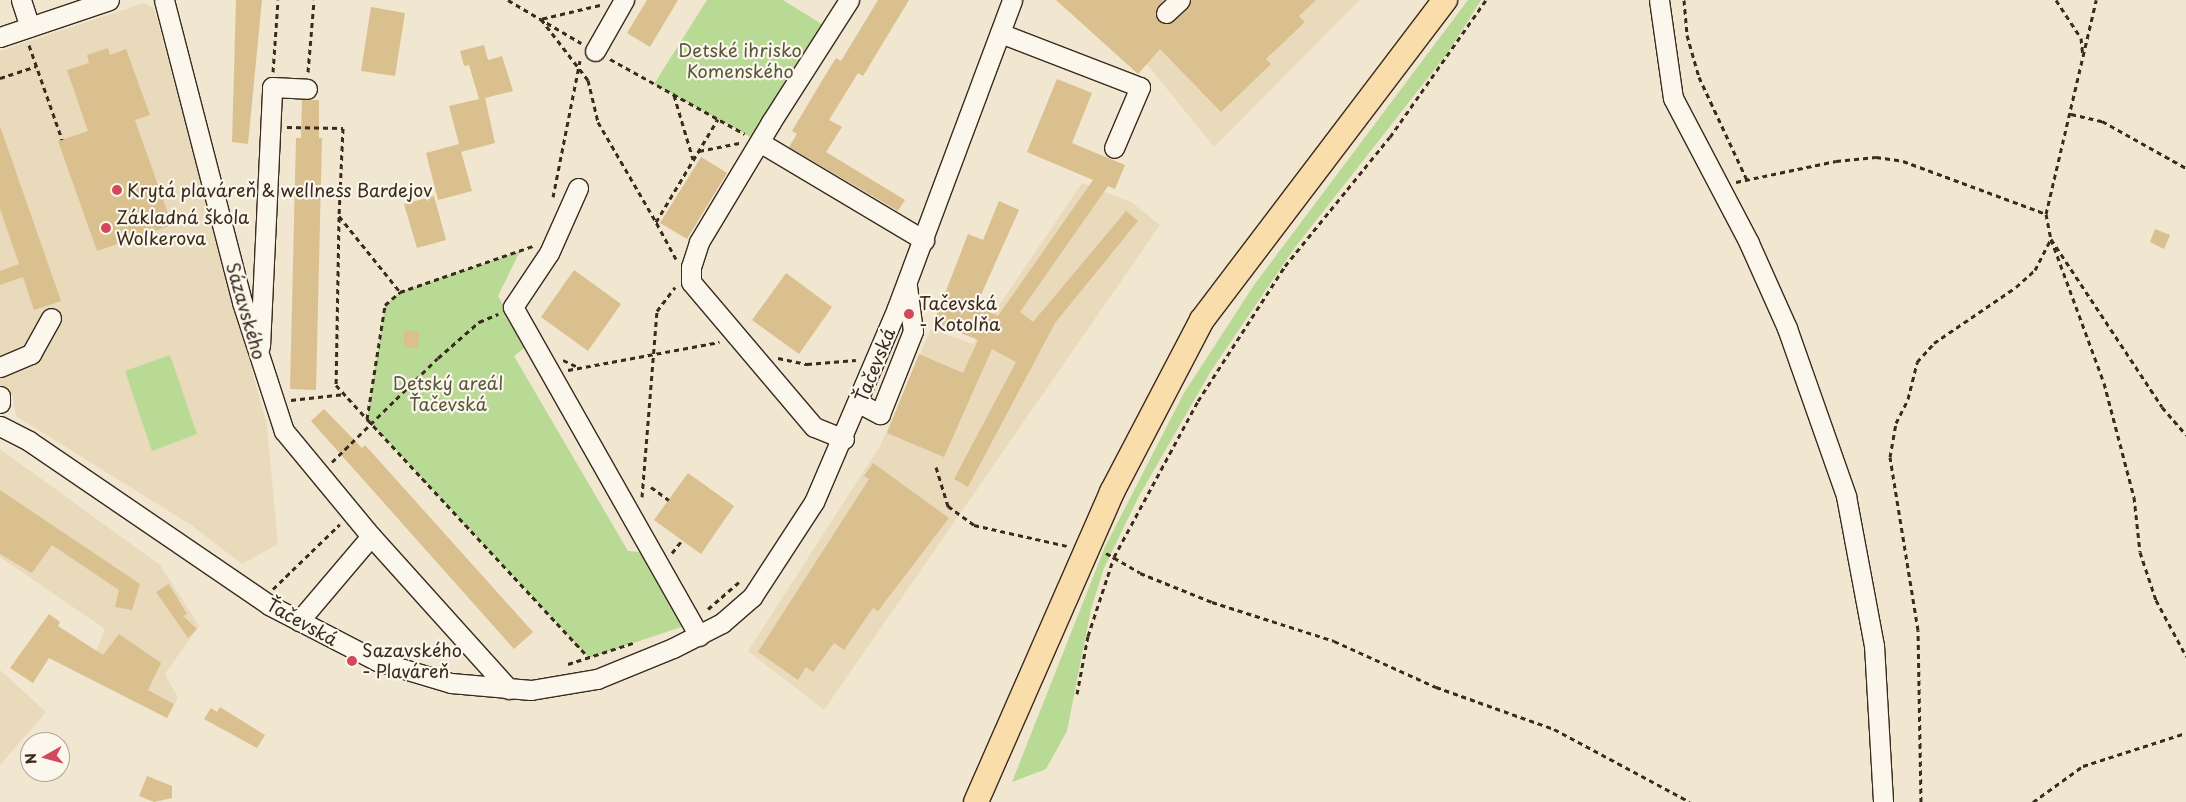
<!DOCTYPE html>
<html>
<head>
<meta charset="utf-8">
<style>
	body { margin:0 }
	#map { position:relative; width:2186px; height:802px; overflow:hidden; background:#f1e6d0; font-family:"Playpen Sans",sans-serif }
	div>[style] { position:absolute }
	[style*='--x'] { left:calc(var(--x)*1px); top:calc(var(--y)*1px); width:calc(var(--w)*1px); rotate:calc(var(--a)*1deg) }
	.built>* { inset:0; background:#eadabc }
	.green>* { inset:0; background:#b9da94 }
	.building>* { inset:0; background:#dabf8f }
	.path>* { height:3px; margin-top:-1.5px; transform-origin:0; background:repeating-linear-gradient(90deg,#3b2a1e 0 5px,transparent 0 9px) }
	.roads { filter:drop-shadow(1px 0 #3b2a1e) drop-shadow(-1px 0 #3b2a1e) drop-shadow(0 1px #3b2a1e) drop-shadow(0 -1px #3b2a1e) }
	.minor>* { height:19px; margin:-9.5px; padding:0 9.5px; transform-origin:9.5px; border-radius:9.5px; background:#fbf7ec }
	.major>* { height:24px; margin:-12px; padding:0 12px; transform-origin:12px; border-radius:12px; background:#f9deab }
	.dots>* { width:14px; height:14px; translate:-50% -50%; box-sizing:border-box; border:2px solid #fbf7ec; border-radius:50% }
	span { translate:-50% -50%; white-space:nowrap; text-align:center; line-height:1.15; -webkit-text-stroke:4.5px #fbf7ec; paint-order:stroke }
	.park-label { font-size:18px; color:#5a563c }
	.poi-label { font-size:18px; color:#3b2a1e }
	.left { translate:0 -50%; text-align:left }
	.street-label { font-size:18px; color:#3b2a1e }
	.north { position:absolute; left:20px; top:732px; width:50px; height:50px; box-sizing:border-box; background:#fbf7ec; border:1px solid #aea59a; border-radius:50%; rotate:263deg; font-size:14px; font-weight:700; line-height:20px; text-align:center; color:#3b2a1e }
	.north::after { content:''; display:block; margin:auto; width:18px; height:22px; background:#d1495b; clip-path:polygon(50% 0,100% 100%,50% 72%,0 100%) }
</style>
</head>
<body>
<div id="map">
	<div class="built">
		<i style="clip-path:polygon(1095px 0,1360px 0,1214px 147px)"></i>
		<i style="clip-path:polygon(144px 3px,154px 8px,267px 426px,278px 544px,242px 564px,191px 525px,16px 416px,12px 394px,0 393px,0 51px)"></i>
		<i style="clip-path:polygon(1082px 183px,1131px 202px,1160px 225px,824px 710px,748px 651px,880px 446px,931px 329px,973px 344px)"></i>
		<i style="clip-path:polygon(0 449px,160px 565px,191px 613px,199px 626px,165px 674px,178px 698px,167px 718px,77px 672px,97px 649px,105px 629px,0 557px)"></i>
		<i style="clip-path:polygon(0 670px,46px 712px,0 765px)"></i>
	</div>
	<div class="green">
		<i style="clip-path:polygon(707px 0,783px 0,831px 30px,761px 143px,654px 84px)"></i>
		<i style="clip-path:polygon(1468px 0,1481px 0,1449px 51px,1293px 250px,1211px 371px,1139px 496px,1104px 568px,1091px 609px,1067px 731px,1046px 769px,1012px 782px,1105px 547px,1184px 393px,1254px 285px)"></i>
		<i style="clip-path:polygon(520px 251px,498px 296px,527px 346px,514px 356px,628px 551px,640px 552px,684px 626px,589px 658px,367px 419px,385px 305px,400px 292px)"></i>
		<i style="clip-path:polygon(170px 355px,197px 434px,152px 451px,125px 371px)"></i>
	</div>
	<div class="building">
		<i style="clip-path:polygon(236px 0,262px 0,248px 144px,232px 142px)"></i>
		<i style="clip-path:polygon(647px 0,678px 0,650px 47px,627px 33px)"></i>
		<i style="clip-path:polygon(878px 0,909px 0,863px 76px,858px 73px,829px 120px,842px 127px,826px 152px,905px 200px,898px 211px,789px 147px,797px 134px,792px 131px,823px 79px,836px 58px,841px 61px)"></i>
		<i style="clip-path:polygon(1056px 0,1163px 0,1155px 15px,1168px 24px,1191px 0,1316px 0,1299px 16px,1305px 22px,1266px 59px,1271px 64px,1221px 112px,1160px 49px,1138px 74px)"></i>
		<i style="clip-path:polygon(371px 7px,405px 13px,395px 76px,361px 71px)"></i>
		<i style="clip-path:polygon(484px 45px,488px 60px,502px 56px,513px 91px,485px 98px,495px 143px,461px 152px,449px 106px,479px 99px,469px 65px,464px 66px,460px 51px)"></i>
		<i style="clip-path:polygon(108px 48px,110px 55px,126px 49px,150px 115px,135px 120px,172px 225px,97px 251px,58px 141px,88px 131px,67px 70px,89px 63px,87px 55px)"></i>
		<i style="clip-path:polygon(1057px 79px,1092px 93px,1072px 143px,1125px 165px,1115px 189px,1108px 186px,1020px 312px,1033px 322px,1126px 211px,1138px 221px,1055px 323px,968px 487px,954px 479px,1016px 362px,992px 349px,944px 457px,887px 433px,919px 354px,963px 373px,978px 340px,934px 322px,968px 234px,983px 240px,999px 201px,1019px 210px,976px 306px,998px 316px,1093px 180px,1027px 152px)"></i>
		<i style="clip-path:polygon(302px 100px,319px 100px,319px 138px,322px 138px,316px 390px,290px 389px,296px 138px,301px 138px)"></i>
		<i style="clip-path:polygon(0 126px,61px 301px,34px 310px,23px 277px,0 285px,0 271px,19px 264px,0 209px)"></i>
		<i style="clip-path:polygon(459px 144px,472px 191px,438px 200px,426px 153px)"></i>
		<i style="clip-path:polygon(701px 157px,727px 173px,687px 239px,660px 223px)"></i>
		<i style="clip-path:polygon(434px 196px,446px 240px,417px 248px,404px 204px)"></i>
		<i style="clip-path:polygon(2155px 229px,2170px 235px,2164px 249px,2150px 242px)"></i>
		<i style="clip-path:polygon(574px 270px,621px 304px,588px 351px,541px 317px)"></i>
		<i style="clip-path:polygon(786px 273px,832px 307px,799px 354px,752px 320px)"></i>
		<i style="clip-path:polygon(404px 331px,419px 331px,418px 348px,404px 347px)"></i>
		<i style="clip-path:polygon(324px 409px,362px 448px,365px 445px,533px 632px,514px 649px,311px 421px)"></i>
		<i style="clip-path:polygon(873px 463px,949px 518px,878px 611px,873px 608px,844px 650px,834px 643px,813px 672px,806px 667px,798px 680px,758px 652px,869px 479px,864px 476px)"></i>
		<i style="clip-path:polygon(688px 473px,734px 506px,701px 554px,654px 520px)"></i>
		<i style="clip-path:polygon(0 490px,140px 584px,132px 610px,115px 607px,119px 590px,52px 545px,32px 573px,0 554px)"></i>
		<i style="clip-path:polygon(169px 584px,187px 614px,183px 616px,197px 629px,188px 638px,156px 592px)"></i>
		<i style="clip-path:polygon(49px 614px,60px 622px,58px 626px,103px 655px,119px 634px,161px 663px,148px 690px,174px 704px,167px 718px,49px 658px,33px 683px,10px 668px)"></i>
		<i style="clip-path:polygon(220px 707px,265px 735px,257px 748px,204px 719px,211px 708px,217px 712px)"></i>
		<i style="clip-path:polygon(147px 776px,172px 786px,172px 798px,154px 802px,139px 796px)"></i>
	</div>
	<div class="path">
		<i style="--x:508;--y:0;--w:85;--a:30.5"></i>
		<i style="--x:1684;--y:0;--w:35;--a:85"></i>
		<i style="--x:1687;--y:35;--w:44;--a:74.1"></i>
		<i style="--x:1699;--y:77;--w:114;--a:65"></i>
		<i style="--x:2056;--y:0;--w:45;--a:56.7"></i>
		<i style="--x:2081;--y:38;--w:18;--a:84"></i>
		<i style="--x:600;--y:5;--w:61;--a:166.7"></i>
		<i style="--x:541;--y:19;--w:77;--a:52.4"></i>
		<i style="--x:588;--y:80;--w:43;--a:76.6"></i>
		<i style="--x:598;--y:122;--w:116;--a:59.9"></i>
		<i style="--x:29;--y:45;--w:100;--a:70.7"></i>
		<i style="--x:610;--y:59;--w:154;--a:29.1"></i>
		<i style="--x:273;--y:72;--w:72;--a:-86"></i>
		<i style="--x:308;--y:72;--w:72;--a:-85.2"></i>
		<i style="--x:0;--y:78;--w:38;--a:-18"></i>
		<i style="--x:674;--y:95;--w:67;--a:73.5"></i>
		<i style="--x:2071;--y:114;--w:32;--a:13"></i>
		<i style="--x:2102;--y:121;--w:96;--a:29.2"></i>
		<i style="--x:287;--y:127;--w:56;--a:1"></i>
		<i style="--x:343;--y:128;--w:88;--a:92.6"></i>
		<i style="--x:339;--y:216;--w:97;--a:51.2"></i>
		<i style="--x:699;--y:151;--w:41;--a:-11.3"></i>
		<i style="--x:1736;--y:182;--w:102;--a:-11.9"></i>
		<i style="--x:1836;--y:161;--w:40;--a:-5.7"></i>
		<i style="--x:1876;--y:157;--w:27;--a:8"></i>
		<i style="--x:1903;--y:161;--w:153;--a:20.3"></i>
		<i style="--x:2046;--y:214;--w:220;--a:-76.8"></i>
		<i style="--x:553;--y:197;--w:139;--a:-78.8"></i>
		<i style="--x:2046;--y:214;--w:25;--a:79"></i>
		<i style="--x:2051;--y:239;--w:201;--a:56.5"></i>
		<i style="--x:2162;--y:407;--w:37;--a:49"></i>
		<i style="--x:339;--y:217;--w:168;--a:91"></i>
		<i style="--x:336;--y:385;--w:46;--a:47.6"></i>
		<i style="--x:367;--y:419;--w:115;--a:-81"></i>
		<i style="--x:385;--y:305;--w:20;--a:-41"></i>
		<i style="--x:400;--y:292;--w:141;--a:-19.1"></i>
		<i style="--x:2051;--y:239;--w:153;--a:69.8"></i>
		<i style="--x:2104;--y:383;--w:118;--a:75.3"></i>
		<i style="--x:2134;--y:497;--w:55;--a:83.8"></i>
		<i style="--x:2140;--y:552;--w:51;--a:71.6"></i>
		<i style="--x:2156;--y:600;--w:64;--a:61.8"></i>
		<i style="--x:676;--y:259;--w:42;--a:-118.4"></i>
		<i style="--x:656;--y:222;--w:120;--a:-59"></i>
		<i style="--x:778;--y:358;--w:30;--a:12"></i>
		<i style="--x:807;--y:364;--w:49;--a:-4.7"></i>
		<i style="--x:563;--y:360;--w:19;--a:25"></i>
		<i style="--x:568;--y:370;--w:154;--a:-10.5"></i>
		<i style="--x:291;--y:400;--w:54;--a:-6.3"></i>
		<i style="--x:367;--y:419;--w:326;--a:47.1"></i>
		<i style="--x:332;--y:462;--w:148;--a:-44.5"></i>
		<i style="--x:438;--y:358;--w:55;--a:-41.3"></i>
		<i style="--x:479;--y:322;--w:21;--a:-23"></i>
		<i style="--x:936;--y:467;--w:41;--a:72.9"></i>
		<i style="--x:948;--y:506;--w:32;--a:36"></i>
		<i style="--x:974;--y:525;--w:95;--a:12.7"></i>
		<i style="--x:651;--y:487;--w:22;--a:36"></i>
		<i style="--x:642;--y:497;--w:187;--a:-85.4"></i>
		<i style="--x:657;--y:311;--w:30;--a:-53"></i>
		<i style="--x:672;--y:553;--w:16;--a:-52"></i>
		<i style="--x:1106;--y:553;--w:39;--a:30"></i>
		<i style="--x:1140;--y:573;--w:78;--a:21.9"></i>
		<i style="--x:1212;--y:602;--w:128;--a:17.7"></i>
		<i style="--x:1334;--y:641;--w:112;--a:24.3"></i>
		<i style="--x:1436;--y:687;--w:125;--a:19.6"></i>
		<i style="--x:1554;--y:729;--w:154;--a:28.2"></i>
		<i style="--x:273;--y:589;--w:93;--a:-44.1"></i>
		<i style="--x:708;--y:609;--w:41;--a:-41.1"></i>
		<i style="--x:568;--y:664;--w:71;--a:-17.9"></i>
		<i style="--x:1077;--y:694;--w:59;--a:-79.3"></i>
		<i style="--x:1088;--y:636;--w:83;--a:-71.8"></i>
		<i style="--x:1114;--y:557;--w:177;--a:-61.7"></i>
		<i style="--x:1198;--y:401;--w:161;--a:-57.2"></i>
		<i style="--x:1285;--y:266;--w:166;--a:-50.9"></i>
		<i style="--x:1390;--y:137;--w:167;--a:-55"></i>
		<i style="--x:1921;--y:802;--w:172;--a:-91"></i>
		<i style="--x:1918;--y:630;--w:175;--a:-99.2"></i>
		<i style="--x:1890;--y:457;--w:35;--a:-80"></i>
		<i style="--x:1896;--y:423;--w:27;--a:-63"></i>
		<i style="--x:1908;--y:399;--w:38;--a:-76"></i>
		<i style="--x:1917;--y:362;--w:25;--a:-48"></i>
		<i style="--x:1934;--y:343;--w:99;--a:-34.3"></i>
		<i style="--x:2016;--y:287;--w:25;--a:-42"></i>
		<i style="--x:2035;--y:270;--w:35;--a:-63"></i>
		<i style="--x:2033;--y:802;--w:62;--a:-35.8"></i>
		<i style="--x:2083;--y:766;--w:108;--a:-17.8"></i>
	</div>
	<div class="roads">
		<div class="minor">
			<i style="--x:21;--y:0;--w:28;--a:72"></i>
			<i style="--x:164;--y:0;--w:312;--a:75.5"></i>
			<i style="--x:242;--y:302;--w:136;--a:72"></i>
			<i style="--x:284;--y:431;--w:136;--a:50.4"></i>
			<i style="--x:371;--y:536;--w:206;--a:48"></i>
			<i style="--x:1659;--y:0;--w:99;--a:81.9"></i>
			<i style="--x:1673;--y:98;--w:164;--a:62.3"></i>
			<i style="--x:1749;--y:243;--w:93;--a:65.9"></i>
			<i style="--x:1787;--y:328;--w:178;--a:70.6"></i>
			<i style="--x:1846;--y:496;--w:152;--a:79.4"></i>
			<i style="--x:1874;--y:645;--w:157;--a:86.7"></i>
			<i style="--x:1166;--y:13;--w:19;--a:-43"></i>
			<i style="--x:1000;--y:33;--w:150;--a:21.1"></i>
			<i style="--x:1140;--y:87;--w:66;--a:113.1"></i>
			<i style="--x:0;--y:37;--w:115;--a:-18.7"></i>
			<i style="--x:595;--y:51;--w:59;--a:-60.4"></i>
			<i style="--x:761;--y:143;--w:190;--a:30.8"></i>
			<i style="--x:578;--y:188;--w:71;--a:114"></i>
			<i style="--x:549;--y:253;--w:65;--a:123.7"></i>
			<i style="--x:513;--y:307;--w:378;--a:60.5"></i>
			<i style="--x:260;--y:346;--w:259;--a:-87.3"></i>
			<i style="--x:272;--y:87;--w:35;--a:3"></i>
			<i style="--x:0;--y:367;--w:34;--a:-23"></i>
			<i style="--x:31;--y:354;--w:41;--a:-60.9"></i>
			<i style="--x:0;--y:396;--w:7;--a:90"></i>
			<i style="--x:859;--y:403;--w:24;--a:28"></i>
			<i style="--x:880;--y:414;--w:89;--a:-68.3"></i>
			<i style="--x:913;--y:331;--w:45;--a:-97.6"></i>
			<i style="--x:0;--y:426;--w:33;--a:27"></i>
			<i style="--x:29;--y:441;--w:291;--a:34.3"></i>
			<i style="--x:269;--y:605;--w:122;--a:27.4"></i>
			<i style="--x:377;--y:661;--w:77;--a:16.6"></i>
			<i style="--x:451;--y:683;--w:80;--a:5"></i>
			<i style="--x:531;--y:690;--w:67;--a:-9.5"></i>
			<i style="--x:597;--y:679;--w:82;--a:-22.2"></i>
			<i style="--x:673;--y:648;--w:55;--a:-27"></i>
			<i style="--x:722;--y:623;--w:40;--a:-41"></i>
			<i style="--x:752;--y:597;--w:113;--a:-56.9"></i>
			<i style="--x:814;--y:502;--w:211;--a:-66.8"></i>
			<i style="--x:897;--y:308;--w:329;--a:-69.5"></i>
			<i style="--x:844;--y:439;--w:32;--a:-158"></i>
			<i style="--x:814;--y:427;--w:190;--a:-130.3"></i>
			<i style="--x:691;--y:282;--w:15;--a:-90"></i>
			<i style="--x:691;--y:267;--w:26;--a:-72"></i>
			<i style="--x:699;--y:242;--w:140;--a:-59"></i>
			<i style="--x:771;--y:122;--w:145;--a:-57.4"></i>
			<i style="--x:299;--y:621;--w:111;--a:-49.7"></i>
		</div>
		<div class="major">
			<i style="--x:976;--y:802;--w:339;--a:-66.3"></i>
			<i style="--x:1112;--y:492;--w:194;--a:-62.4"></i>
			<i style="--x:1202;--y:320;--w:402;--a:-52.8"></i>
		</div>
	</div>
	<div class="dots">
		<i style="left:117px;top:190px;background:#d1495b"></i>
		<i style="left:106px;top:228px;background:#d1495b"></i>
		<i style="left:909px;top:314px;background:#d1495b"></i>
		<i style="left:352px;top:661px;background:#d1495b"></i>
	</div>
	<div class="park-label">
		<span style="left:740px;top:61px">Detské ihrisko<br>Komenského</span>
		<span style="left:448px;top:394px">Detský areál<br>Ťačevská</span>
	</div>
	<div class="poi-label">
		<span class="left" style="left:127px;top:190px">Krytá plaváreň &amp; wellness Bardejov</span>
		<span class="left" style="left:116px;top:228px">Základná škola<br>Wolkerova</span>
		<span class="left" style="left:919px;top:314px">Tačevská<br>- Kotolňa</span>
		<span class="left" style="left:362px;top:661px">Sazavského<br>- Plaváreň</span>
	</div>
	<div class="street-label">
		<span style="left:246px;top:311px;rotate:74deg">Sázavského</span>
		<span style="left:875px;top:365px;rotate:-68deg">Ťačevská</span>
		<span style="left:302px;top:622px;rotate:29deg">Ťačevská</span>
	</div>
	<div class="north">N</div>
</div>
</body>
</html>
